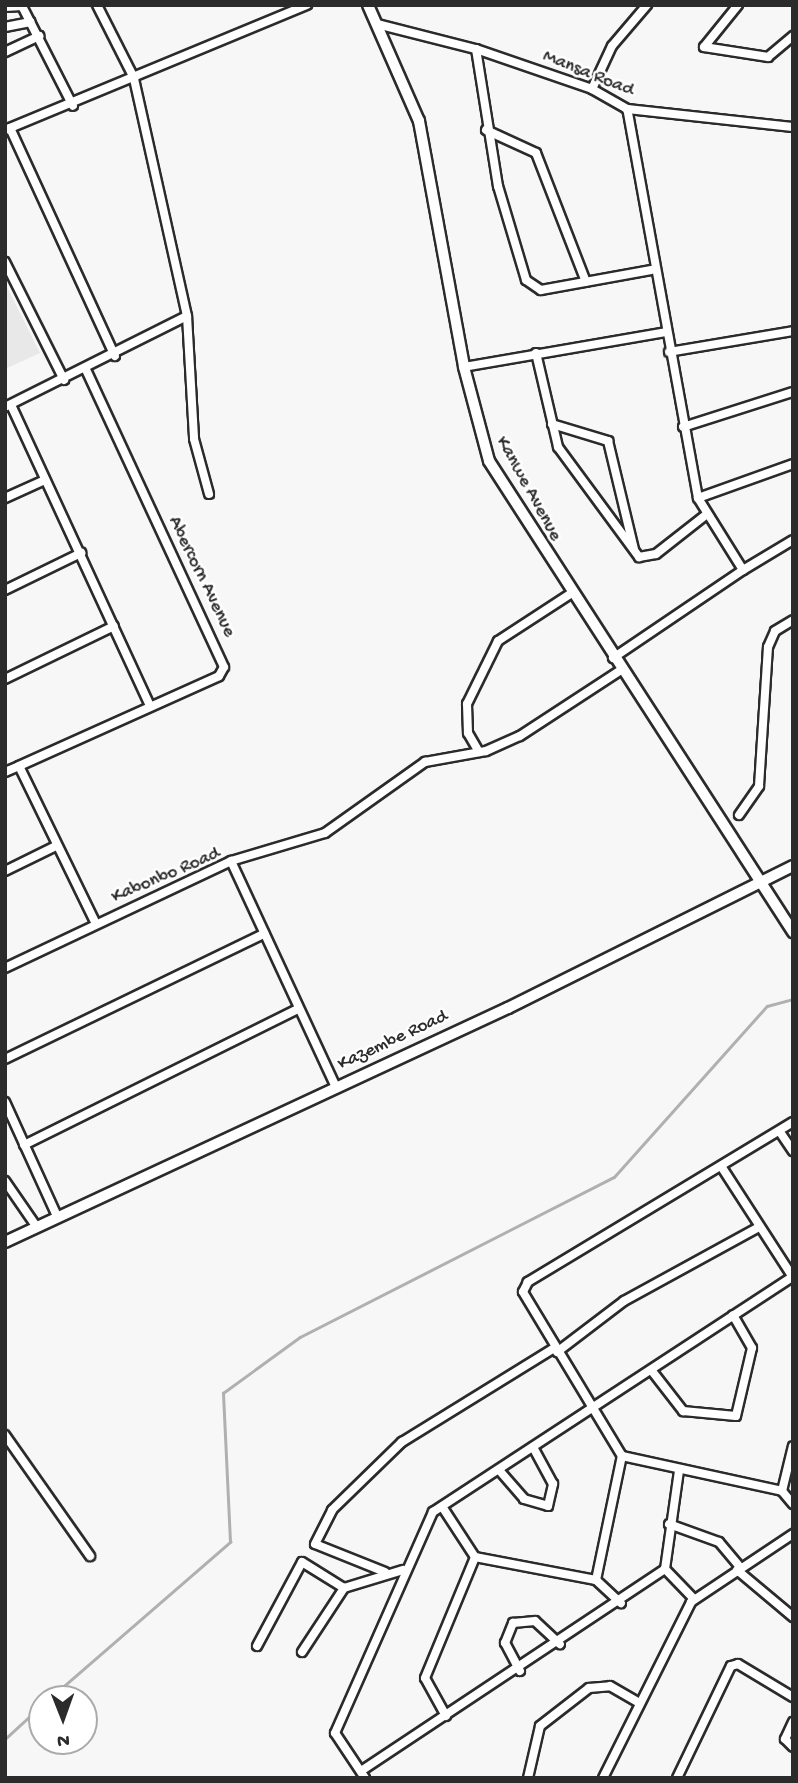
<!DOCTYPE html>
<html>
<head>
<meta charset="utf-8">
<style>
	body { margin:0 }
	#map { position:relative; width:798px; height:1783px; overflow:hidden; background:#f7f7f7; font-family:"Gochi Hand",sans-serif }
	div>[style] { position:absolute }
	[style*='--x'] { left:calc(var(--x)*1px); top:calc(var(--y)*1px); width:calc(var(--w)*1px); rotate:calc(var(--a)*1deg) }
	.built>* { inset:0; background:#e8e8e8 }
	.stream>* { height:2.5px; margin:-1.25px; padding:0 1.25px; transform-origin:1.25px; border-radius:1.25px; background:#b0b0b0 }
	.roads { filter:drop-shadow(2px 0 #2b2b2b) drop-shadow(-2px 0 #2b2b2b) drop-shadow(0 2px #2b2b2b) drop-shadow(0 -2px #2b2b2b) }
	.minor>* { height:8px; margin:-4px; padding:0 4px; transform-origin:4px; border-radius:4px; background:#fff }
	.major>* { height:10px; margin:-5px; padding:0 5px; transform-origin:5px; border-radius:5px; background:#fff }
	span { translate:-50% -50%; white-space:nowrap; text-align:center; line-height:1.15; -webkit-text-stroke:5px #fff; paint-order:stroke }
	.street-label { font-size:19px; color:#2b2b2b }
	.frame { position:absolute; inset:0; border:7px solid #2b2b2b; pointer-events:none }
	.north { position:absolute; left:28px; top:1685px; width:70px; height:70px; box-sizing:border-box; background:#fff; border:2px solid #aaa; border-radius:50%; rotate:179deg; font-size:19px; font-weight:700; line-height:28px; text-align:center; color:#2b2b2b }
	.north::after { content:''; display:block; margin:auto; width:24px; height:32px; background:#2b2b2b; clip-path:polygon(50% 0,100% 100%,50% 72%,0 100%) }
</style>
</head>
<body>
<div id="map">
	<div class="built">
		<i style="clip-path:polygon(5px 283px,40px 353px,5px 369px)"></i>
	</div>
	<div class="stream">
		<i style="--x:49;--y:1699;--w:240;--a:-40.9"></i>
		<i style="--x:230;--y:1542;--w:149;--a:-92.7"></i>
		<i style="--x:223;--y:1393;--w:95;--a:-36"></i>
		<i style="--x:300;--y:1337;--w:352;--a:-27"></i>
		<i style="--x:614;--y:1177;--w:229;--a:-48.2"></i>
		<i style="--x:767;--y:1006;--w:27;--a:-15"></i>
		<i style="--x:5;--y:1739;--w:50;--a:-42.6"></i>
	</div>
	<div class="roads">
		<div class="minor">
			<i style="--x:738;--y:5;--w:54;--a:129"></i>
			<i style="--x:704;--y:47;--w:65;--a:8.9"></i>
			<i style="--x:768;--y:57;--w:33;--a:-40"></i>
			<i style="--x:5;--y:7;--w:17;--a:-3"></i>
			<i style="--x:22;--y:6;--w:112;--a:63"></i>
			<i style="--x:377;--y:24;--w:102;--a:14.2"></i>
			<i style="--x:476;--y:49;--w:123;--a:19"></i>
			<i style="--x:592;--y:89;--w:40;--a:29.7"></i>
			<i style="--x:627;--y:109;--w:167;--a:6.2"></i>
			<i style="--x:5;--y:27;--w:26;--a:-11"></i>
			<i style="--x:476;--y:49;--w:139;--a:80.9"></i>
			<i style="--x:498;--y:186;--w:98;--a:73.4"></i>
			<i style="--x:526;--y:280;--w:18;--a:34"></i>
			<i style="--x:541;--y:290;--w:112;--a:-10.3"></i>
			<i style="--x:5;--y:52;--w:38;--a:-25"></i>
			<i style="--x:592;--y:89;--w:47;--a:-65.1"></i>
			<i style="--x:612;--y:46;--w:54;--a:-49.5"></i>
			<i style="--x:10;--y:128;--w:251;--a:65.3"></i>
			<i style="--x:5;--y:130;--w:327;--a:-22.5"></i>
			<i style="--x:486;--y:130;--w:55;--a:24.7"></i>
			<i style="--x:536;--y:153;--w:138;--a:68.8"></i>
			<i style="--x:5;--y:262;--w:132;--a:63.4"></i>
			<i style="--x:187;--y:316;--w:123;--a:86.7"></i>
			<i style="--x:194;--y:439;--w:57;--a:74.7"></i>
			<i style="--x:669;--y:352;--w:126;--a:-9.6"></i>
			<i style="--x:536;--y:353;--w:97;--a:76.8"></i>
			<i style="--x:558;--y:447;--w:137;--a:53.6"></i>
			<i style="--x:639;--y:557;--w:17;--a:-10"></i>
			<i style="--x:656;--y:554;--w:65;--a:-38.1"></i>
			<i style="--x:464;--y:367;--w:205;--a:-9.8"></i>
			<i style="--x:11;--y:405;--w:332;--a:65.2"></i>
			<i style="--x:5;--y:407;--w:203;--a:-26.6"></i>
			<i style="--x:187;--y:316;--w:244;--a:-102.6"></i>
			<i style="--x:134;--y:78;--w:82;--a:-116.9"></i>
			<i style="--x:552;--y:424;--w:59;--a:16.9"></i>
			<i style="--x:608;--y:441;--w:111;--a:76.5"></i>
			<i style="--x:683;--y:427;--w:115;--a:-17.7"></i>
			<i style="--x:5;--y:498;--w:44;--a:-24.2"></i>
			<i style="--x:698;--y:498;--w:101;--a:-19.7"></i>
			<i style="--x:743;--y:570;--w:58;--a:-31"></i>
			<i style="--x:5;--y:590;--w:85;--a:-26"></i>
			<i style="--x:613;--y:658;--w:157;--a:-34.1"></i>
			<i style="--x:743;--y:570;--w:85;--a:-122"></i>
			<i style="--x:698;--y:498;--w:395;--a:-100.3"></i>
			<i style="--x:5;--y:679;--w:121;--a:-25.9"></i>
			<i style="--x:479;--y:752;--w:22;--a:-120"></i>
			<i style="--x:468;--y:733;--w:29;--a:-92"></i>
			<i style="--x:467;--y:704;--w:70;--a:-63.8"></i>
			<i style="--x:498;--y:641;--w:86;--a:-33.1"></i>
			<i style="--x:19;--y:766;--w:219;--a:-24.2"></i>
			<i style="--x:219;--y:676;--w:10;--a:-61"></i>
			<i style="--x:224;--y:667;--w:327;--a:-114.9"></i>
			<i style="--x:5;--y:772;--w:15;--a:-23"></i>
			<i style="--x:19;--y:766;--w:176;--a:64"></i>
			<i style="--x:739;--y:815;--w:35;--a:-55"></i>
			<i style="--x:759;--y:786;--w:139;--a:-86.3"></i>
			<i style="--x:768;--y:647;--w:17;--a:-66"></i>
			<i style="--x:775;--y:631;--w:21;--a:-31"></i>
			<i style="--x:231;--y:861;--w:98;--a:-16.6"></i>
			<i style="--x:325;--y:833;--w:123;--a:-35.4"></i>
			<i style="--x:425;--y:762;--w:62;--a:-10.2"></i>
			<i style="--x:486;--y:751;--w:37;--a:-24"></i>
			<i style="--x:520;--y:736;--w:121;--a:-33.2"></i>
			<i style="--x:5;--y:871;--w:57;--a:-26.1"></i>
			<i style="--x:5;--y:968;--w:250;--a:-25.3"></i>
			<i style="--x:231;--y:861;--w:249;--a:65.1"></i>
			<i style="--x:5;--y:1059;--w:288;--a:-25.8"></i>
			<i style="--x:5;--y:1102;--w:125;--a:65.5"></i>
			<i style="--x:793;--y:1122;--w:310;--a:148.9"></i>
			<i style="--x:528;--y:1282;--w:11;--a:117"></i>
			<i style="--x:523;--y:1292;--w:192;--a:58.9"></i>
			<i style="--x:622;--y:1456;--w:164;--a:12.3"></i>
			<i style="--x:782;--y:1491;--w:17;--a:50"></i>
			<i style="--x:780;--y:1132;--w:23;--a:56"></i>
			<i style="--x:24;--y:1145;--w:306;--a:-26.4"></i>
			<i style="--x:721;--y:1166;--w:129;--a:57.1"></i>
			<i style="--x:5;--y:1181;--w:55;--a:55.4"></i>
			<i style="--x:557;--y:1352;--w:84;--a:-37.3"></i>
			<i style="--x:624;--y:1301;--w:154;--a:-28.7"></i>
			<i style="--x:652;--y:1371;--w:51;--a:52.2"></i>
			<i style="--x:683;--y:1411;--w:53;--a:5.4"></i>
			<i style="--x:736;--y:1416;--w:70;--a:-76.8"></i>
			<i style="--x:752;--y:1348;--w:38;--a:-120"></i>
			<i style="--x:5;--y:1435;--w:148;--a:54.9"></i>
			<i style="--x:499;--y:1470;--w:38;--a:49"></i>
			<i style="--x:524;--y:1499;--w:25;--a:16"></i>
			<i style="--x:548;--y:1506;--w:23;--a:-77"></i>
			<i style="--x:553;--y:1484;--w:42;--a:-118.4"></i>
			<i style="--x:782;--y:1491;--w:46;--a:-76.3"></i>
			<i style="--x:443;--y:1508;--w:59;--a:56.9"></i>
			<i style="--x:475;--y:1557;--w:123;--a:10.8"></i>
			<i style="--x:596;--y:1580;--w:34;--a:43"></i>
			<i style="--x:669;--y:1524;--w:53;--a:19.8"></i>
			<i style="--x:719;--y:1542;--w:34;--a:50"></i>
			<i style="--x:665;--y:1569;--w:99;--a:-81.9"></i>
			<i style="--x:737;--y:1570;--w:73;--a:40"></i>
			<i style="--x:385;--y:1572;--w:75;--a:-158.2"></i>
			<i style="--x:315;--y:1544;--w:38;--a:-63"></i>
			<i style="--x:332;--y:1510;--w:98;--a:-44.2"></i>
			<i style="--x:402;--y:1442;--w:179;--a:-31.7"></i>
			<i style="--x:596;--y:1580;--w:127;--a:-78.2"></i>
			<i style="--x:257;--y:1646;--w:95;--a:-61.8"></i>
			<i style="--x:302;--y:1562;--w:49;--a:31.8"></i>
			<i style="--x:302;--y:1652;--w:77;--a:-56.7"></i>
			<i style="--x:344;--y:1588;--w:62;--a:-17"></i>
			<i style="--x:520;--y:1671;--w:32;--a:-118"></i>
			<i style="--x:505;--y:1643;--w:22;--a:-68"></i>
			<i style="--x:513;--y:1623;--w:22;--a:-5"></i>
			<i style="--x:535;--y:1621;--w:34;--a:43"></i>
			<i style="--x:446;--y:1716;--w:43;--a:-118.9"></i>
			<i style="--x:425;--y:1678;--w:131;--a:-67.5"></i>
			<i style="--x:793;--y:1722;--w:19;--a:115"></i>
			<i style="--x:785;--y:1739;--w:11;--a:45"></i>
			<i style="--x:361;--y:1771;--w:365;--a:-33.6"></i>
			<i style="--x:665;--y:1569;--w:42;--a:46"></i>
			<i style="--x:365;--y:1778;--w:54;--a:-123.7"></i>
			<i style="--x:335;--y:1733;--w:242;--a:-66.1"></i>
			<i style="--x:433;--y:1512;--w:430;--a:-33.2"></i>
			<i style="--x:528;--y:1778;--w:53;--a:-77"></i>
			<i style="--x:540;--y:1726;--w:62;--a:-37.8"></i>
			<i style="--x:589;--y:1688;--w:21;--a:-5"></i>
			<i style="--x:610;--y:1686;--w:34;--a:30"></i>
			<i style="--x:603;--y:1778;--w:197;--a:-63.4"></i>
			<i style="--x:691;--y:1602;--w:123;--a:-33.7"></i>
			<i style="--x:677;--y:1778;--w:124;--a:-64.3"></i>
			<i style="--x:731;--y:1666;--w:7;--a:-16"></i>
			<i style="--x:738;--y:1664;--w:64;--a:31"></i>
		</div>
		<div class="major">
			<i style="--x:368;--y:5;--w:127;--a:66.3"></i>
			<i style="--x:419;--y:121;--w:250;--a:79.6"></i>
			<i style="--x:464;--y:367;--w:97;--a:75.1"></i>
			<i style="--x:489;--y:461;--w:561;--a:57.16"></i>
			<i style="--x:5;--y:1242;--w:555;--a:-24.95"></i>
			<i style="--x:508;--y:1008;--w:318;--a:-26.5"></i>
		</div>
	</div>
	<div class="street-label">
		<span style="left:588px;top:74px;rotate:22deg">Mansa Road</span>
		<span style="left:528px;top:489px;rotate:61deg">Kanwe Avenue</span>
		<span style="left:201px;top:577px;rotate:64deg">Abercorn Avenue</span>
		<span style="left:166px;top:876px;rotate:-23deg">Kabonbo Road</span>
		<span style="left:393px;top:1041px;rotate:-25deg">Kazembe Road</span>
	</div>
	<div class="frame"></div>
	<div class="north">N</div>
</div>
</body>
</html>
